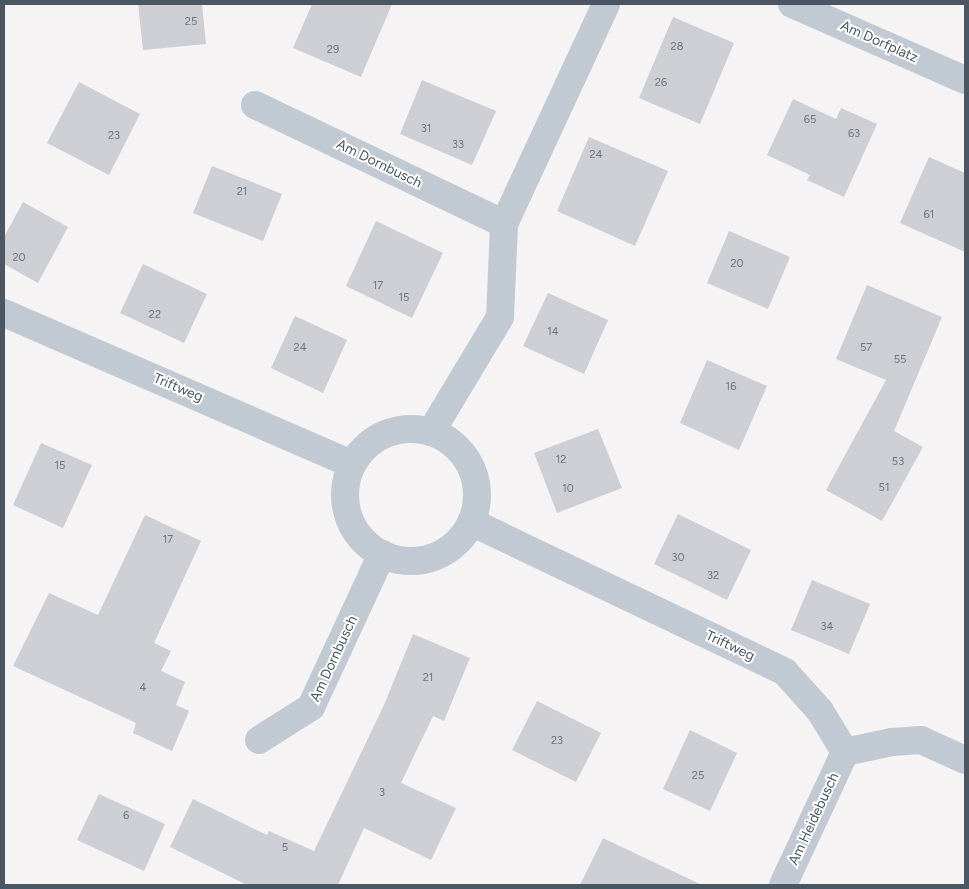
<!DOCTYPE html>
<html>
<head>
<meta charset="utf-8">
<style>
	body { margin:0 }
	#map { position:relative; width:969px; height:889px; overflow:hidden; background:#f5f3f3; font-family:Figtree,sans-serif }
	div>[style] { position:absolute }
	[style*='--x'] { left:calc(var(--x)*1px); top:calc(var(--y)*1px); width:calc(var(--w)*1px); rotate:calc(var(--a)*1deg) }
	.building>* { inset:0; background:#cdcfd5 }
	.minor>* { height:28px; margin:-14px; padding:0 14px; transform-origin:14px; border-radius:14px; background:#c1cad2 }
	.minor>.ring { margin:-14px; padding:0; box-sizing:content-box; background:none; border:28px solid #c1cad2; border-radius:50% }
	span { translate:-50% -50%; white-space:nowrap; text-align:center; line-height:1.15; -webkit-text-stroke:4px #fff; paint-order:stroke }
	.number-label { font-size:11px; color:#6b747e }
	.number-label span { -webkit-text-stroke-width:0 }
	.street-label { font-size:14px; color:#4a5661 }
	.frame { position:absolute; inset:0; border:5px solid #4a5661; pointer-events:none }
</style>
</head>
<body>
<div id="map">
	<div class="building">
		<i style="clip-path:polygon(138px 4px,202px 4px,206px 44px,143px 50px)"></i>
		<i style="clip-path:polygon(312px 4px,392px 4px,361px 77px,293px 48px)"></i>
		<i style="clip-path:polygon(673px 17px,734px 43px,700px 124px,639px 98px)"></i>
		<i style="clip-path:polygon(422px 80px,496px 111px,472px 165px,400px 134px)"></i>
		<i style="clip-path:polygon(79px 82px,140px 114px,109px 175px,47px 143px)"></i>
		<i style="clip-path:polygon(793px 99px,836px 119px,841px 108px,877px 124px,844px 197px,807px 180px,810px 175px,767px 155px)"></i>
		<i style="clip-path:polygon(589px 137px,668px 171px,635px 246px,557px 211px)"></i>
		<i style="clip-path:polygon(929px 157px,965px 173px,965px 252px,900px 223px)"></i>
		<i style="clip-path:polygon(212px 166px,282px 194px,263px 241px,193px 213px)"></i>
		<i style="clip-path:polygon(23px 202px,68px 227px,38px 283px,4px 264px,4px 237px)"></i>
		<i style="clip-path:polygon(376px 221px,443px 253px,412px 318px,346px 286px)"></i>
		<i style="clip-path:polygon(729px 231px,790px 257px,768px 309px,707px 283px)"></i>
		<i style="clip-path:polygon(143px 264px,207px 294px,184px 343px,120px 313px)"></i>
		<i style="clip-path:polygon(867px 285px,942px 317px,894px 431px,923px 447px,882px 521px,826px 490px,886px 380px,836px 359px)"></i>
		<i style="clip-path:polygon(548px 293px,608px 320px,584px 374px,523px 346px)"></i>
		<i style="clip-path:polygon(295px 316px,347px 340px,323px 393px,271px 368px)"></i>
		<i style="clip-path:polygon(707px 360px,767px 386px,739px 450px,680px 423px)"></i>
		<i style="clip-path:polygon(598px 429px,622px 488px,557px 513px,534px 453px)"></i>
		<i style="clip-path:polygon(41px 443px,92px 465px,63px 528px,13px 505px)"></i>
		<i style="clip-path:polygon(678px 514px,751px 550px,727px 600px,654px 564px)"></i>
		<i style="clip-path:polygon(145px 515px,201px 541px,154px 643px,171px 651px,161px 671px,185px 682px,176px 705px,189px 711px,172px 751px,133px 733px,136px 723px,13px 666px,49px 593px,98px 615px)"></i>
		<i style="clip-path:polygon(812px 580px,870px 604px,849px 654px,791px 630px)"></i>
		<i style="clip-path:polygon(413px 634px,470px 658px,444px 721px,433px 716px,401px 783px,456px 808px,431px 860px,364px 828px,338px 885px,247px 885px,170px 847px,193px 799px,267px 835px,269px 831px,314px 851px,384px 705px)"></i>
		<i style="clip-path:polygon(537px 701px,601px 733px,576px 782px,512px 750px)"></i>
		<i style="clip-path:polygon(690px 730px,737px 753px,710px 811px,663px 789px)"></i>
		<i style="clip-path:polygon(99px 794px,165px 824px,144px 871px,77px 840px)"></i>
		<i style="clip-path:polygon(603px 838px,645px 858px,702px 885px,580px 885px)"></i>
	</div>
	<div class="minor">
		<i style="--x:792;--y:4;--w:189;--a:23.7"></i>
		<i style="--x:255;--y:105;--w:276;--a:25.5"></i>
		<i style="--x:4;--y:313;--w:379;--a:23.5"></i>
		<i class="ring" style="left:345px;top:429px;width:104px;height:104px"></i>
		<i style="--x:431;--y:432;--w:134;--a:-59"></i>
		<i style="--x:500;--y:317;--w:93;--a:-87.5"></i>
		<i style="--x:504;--y:224;--w:242;--a:-65.1"></i>
		<i style="--x:471;--y:522;--w:348;--a:25.5"></i>
		<i style="--x:785;--y:672;--w:52;--a:48.1"></i>
		<i style="--x:820;--y:711;--w:48;--a:58.6"></i>
		<i style="--x:845;--y:752;--w:48;--a:-12"></i>
		<i style="--x:892;--y:742;--w:29;--a:-4"></i>
		<i style="--x:921;--y:740;--w:48;--a:24.4"></i>
		<i style="--x:259;--y:740;--w:62;--a:-32.4"></i>
		<i style="--x:311;--y:707;--w:169;--a:-65.1"></i>
		<i style="--x:783;--y:885;--w:147;--a:-65"></i>
	</div>
	<div class="number-label">
		<span style="left:191px;top:22px">25</span>
		<span style="left:677px;top:47px">28</span>
		<span style="left:333px;top:50px">29</span>
		<span style="left:661px;top:83px">26</span>
		<span style="left:810px;top:120px">65</span>
		<span style="left:426px;top:129px">31</span>
		<span style="left:854px;top:134px">63</span>
		<span style="left:114px;top:136px">23</span>
		<span style="left:458px;top:145px">33</span>
		<span style="left:596px;top:155px">24</span>
		<span style="left:242px;top:192px">21</span>
		<span style="left:929px;top:215px">61</span>
		<span style="left:19px;top:258px">20</span>
		<span style="left:737px;top:264px">20</span>
		<span style="left:378px;top:286px">17</span>
		<span style="left:404px;top:298px">15</span>
		<span style="left:155px;top:315px">22</span>
		<span style="left:553px;top:332px">14</span>
		<span style="left:300px;top:348px">24</span>
		<span style="left:866px;top:348px">57</span>
		<span style="left:900px;top:360px">55</span>
		<span style="left:731px;top:387px">16</span>
		<span style="left:561px;top:460px">12</span>
		<span style="left:898px;top:462px">53</span>
		<span style="left:60px;top:466px">15</span>
		<span style="left:884px;top:488px">51</span>
		<span style="left:568px;top:489px">10</span>
		<span style="left:168px;top:540px">17</span>
		<span style="left:678px;top:558px">30</span>
		<span style="left:713px;top:576px">32</span>
		<span style="left:827px;top:627px">34</span>
		<span style="left:428px;top:678px">21</span>
		<span style="left:143px;top:688px">4</span>
		<span style="left:557px;top:741px">23</span>
		<span style="left:698px;top:776px">25</span>
		<span style="left:382px;top:793px">3</span>
		<span style="left:126px;top:816px">6</span>
		<span style="left:285px;top:848px">5</span>
	</div>
	<div class="street-label">
		<span style="left:879px;top:42px;rotate:24deg">Am Dorfplatz</span>
		<span style="left:379px;top:164px;rotate:26deg">Am Dornbusch</span>
		<span style="left:178px;top:388px;rotate:23deg">Triftweg</span>
		<span style="left:730px;top:646px;rotate:25deg">Triftweg</span>
		<span style="left:334px;top:659px;rotate:-65deg">Am Dornbusch</span>
		<span style="left:814px;top:819px;rotate:-65deg">Am Heidebusch</span>
	</div>
	<div class="frame"></div>
</div>
</body>
</html>
